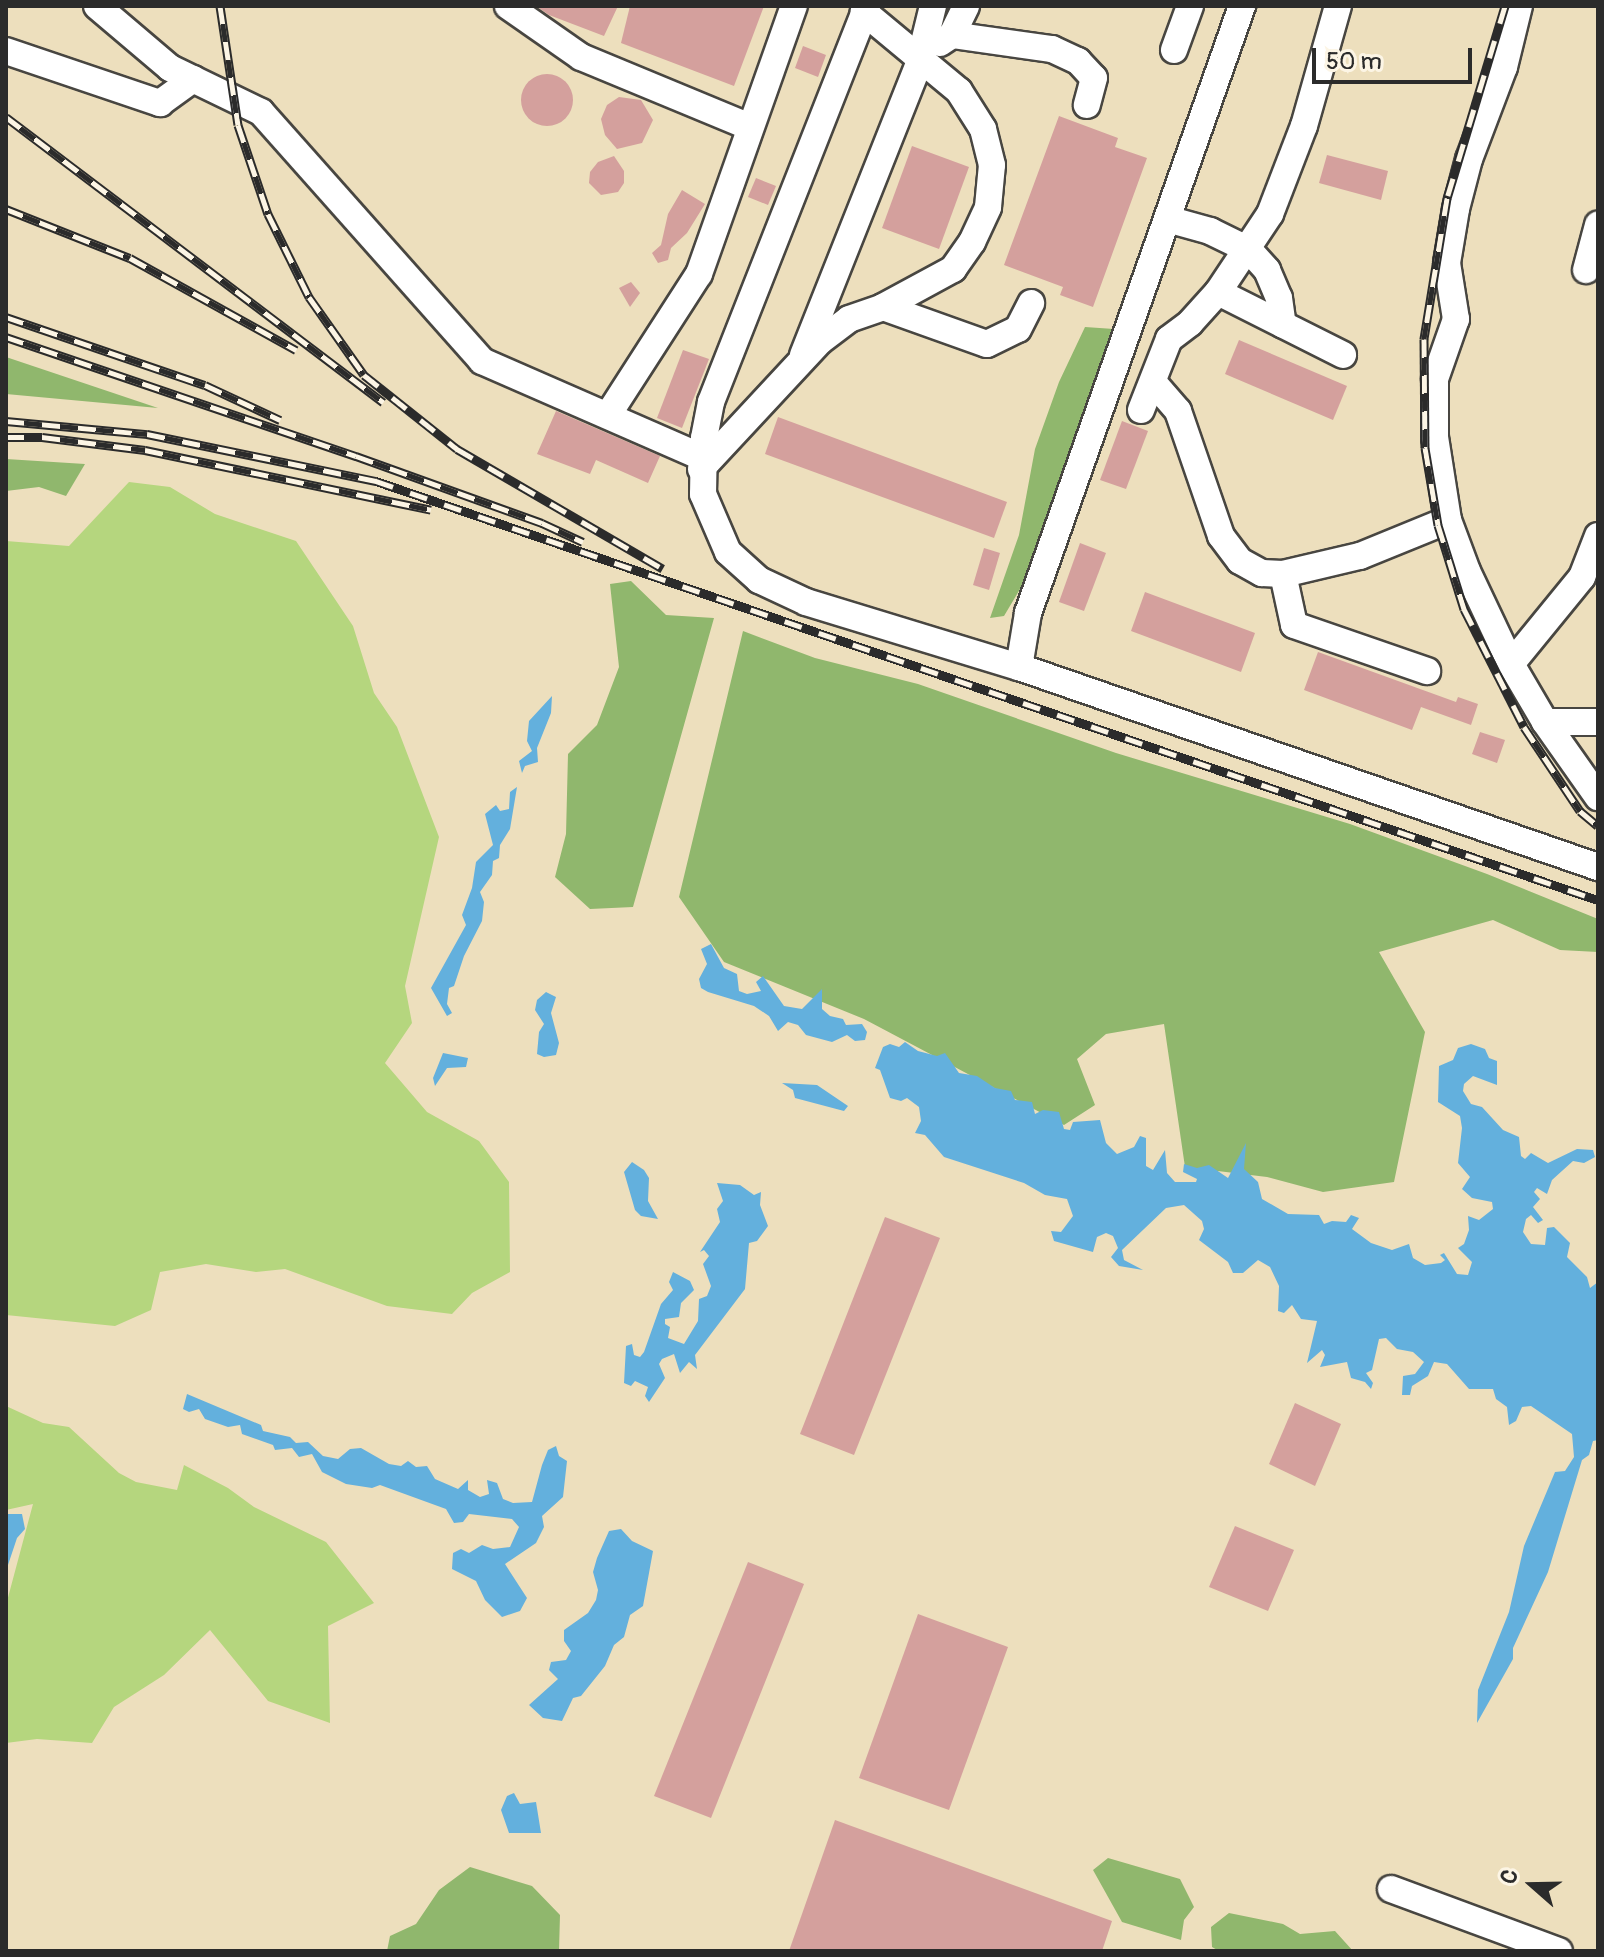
<!DOCTYPE html>
<html>
<head>
<meta charset="utf-8">
<style>
	body { margin:0 }
	#map { position:relative; width:1604px; height:1957px; overflow:hidden; background:#eddfbd; font-family:Pangolin,sans-serif }
	div>[style] { position:absolute }
	[style*='--x'] { left:calc(var(--x)*1px); top:calc(var(--y)*1px); width:calc(var(--w)*1px); rotate:calc(var(--a)*1deg) }
	.green>* { inset:0; background:#b5d67e }
	.forest>* { inset:0; background:#90b76d }
	.water>* { inset:0; background:#63b0dd }
	.building>* { inset:0; background:#d4a09d }
	.round { border-radius:50% }
	.roads { filter:drop-shadow(2px 0 #484641) drop-shadow(-2px 0 #484641) drop-shadow(0 2px #484641) drop-shadow(0 -2px #484641) }
	.minor>* { height:26px; margin:-13px; padding:0 13px; transform-origin:13px; border-radius:13px; background:#fff }
	.rail>* { height:9px; margin-top:-4.5px; transform-origin:0; background:repeating-linear-gradient(90deg,#fcf5e5 0 18px,#2b2b2b 0 36px); box-sizing:border-box; border-block:2px solid #2b2b2b }
	span { translate:-50% -50%; white-space:nowrap; text-align:center; line-height:1.15; -webkit-text-stroke:8px #fcf5e5; paint-order:stroke }
	.frame { position:absolute; inset:0; border:8px solid #2b2b2b; pointer-events:none }
	.north { position:absolute; left:1492px; top:1845px; width:80px; height:80px; -webkit-text-stroke:6px #fcf5e5; paint-order:stroke; rotate:290deg; font-size:22px; font-weight:700; line-height:32px; text-align:center; color:#2b2b2b }
	.north::after { content:''; display:block; margin:auto; width:28px; height:36px; background:#2b2b2b; clip-path:polygon(50% 0,100% 100%,50% 72%,0 100%) }
	.scale { position:absolute; left:1312px; top:48px; width:160px; height:36px; box-sizing:border-box; border:4px solid #2b2b2b; border-top:0; padding-left:10px; font-size:24px; line-height:28px; white-space:nowrap; color:#2b2b2b; -webkit-text-stroke:6px #fcf5e5; paint-order:stroke }
</style>
</head>
<body>
<div id="map">
	<div class="green">
		<i style="clip-path:polygon(129px 482px,170px 487px,215px 514px,296px 541px,353px 626px,374px 693px,397px 727px,439px 837px,405px 986px,412px 1023px,385px 1063px,427px 1112px,479px 1141px,509px 1182px,510px 1272px,472px 1293px,452px 1314px,387px 1306px,285px 1269px,256px 1272px,206px 1264px,160px 1272px,151px 1310px,115px 1326px,6px 1315px,6px 541px,69px 546px)"></i>
		<i style="clip-path:polygon(6px 1406px,43px 1423px,69px 1427px,119px 1473px,136px 1482px,177px 1490px,184px 1465px,228px 1488px,254px 1507px,326px 1542px,374px 1603px,328px 1626px,330px 1723px,268px 1701px,210px 1630px,164px 1675px,114px 1707px,92px 1743px,37px 1739px,6px 1743px,6px 1605px,33px 1504px,6px 1510px)"></i>
	</div>
	<div class="forest">
		<i style="clip-path:polygon(1085px 327px,1114px 329px,1026px 579px,1004px 616px,990px 618px,1019px 535px,1035px 449px,1059px 382px)"></i>
		<i style="clip-path:polygon(6px 357px,158px 408px,6px 394px)"></i>
		<i style="clip-path:polygon(6px 459px,85px 464px,66px 496px,39px 487px,6px 491px)"></i>
		<i style="clip-path:polygon(631px 581px,666px 615px,714px 618px,633px 907px,590px 909px,555px 877px,566px 834px,568px 754px,597px 725px,619px 667px,610px 584px)"></i>
		<i style="clip-path:polygon(743px 631px,815px 658px,918px 684px,1116px 753px,1350px 824px,1487px 874px,1598px 919px,1598px 952px,1560px 950px,1493px 920px,1379px 952px,1425px 1032px,1394px 1182px,1323px 1192px,1267px 1177px,1185px 1167px,1164px 1024px,1106px 1034px,1077px 1059px,1095px 1105px,1064px 1125px,864px 1019px,724px 962px,679px 897px)"></i>
		<i style="clip-path:polygon(1108px 1858px,1180px 1879px,1194px 1907px,1184px 1920px,1181px 1940px,1122px 1922px,1093px 1870px)"></i>
		<i style="clip-path:polygon(470px 1867px,532px 1886px,560px 1915px,559px 1951px,387px 1951px,390px 1936px,416px 1924px,439px 1890px)"></i>
		<i style="clip-path:polygon(1229px 1913px,1283px 1924px,1300px 1934px,1335px 1931px,1353px 1951px,1219px 1951px,1212px 1947px,1211px 1927px)"></i>
	</div>
	<div class="water">
		<i style="clip-path:polygon(552px 696px,551px 713px,537px 748px,538px 762px,525px 766px,522px 773px,519px 761px,532px 751px,527px 741px,529px 721px)"></i>
		<i style="clip-path:polygon(517px 787px,510px 829px,500px 845px,499px 858px,493px 861px,492px 875px,480px 892px,484px 902px,482px 921px,464px 956px,454px 986px,449px 988px,447px 1004px,452px 1013px,447px 1016px,431px 988px,466px 925px,462px 915px,472px 888px,476px 862px,493px 845px,485px 814px,496px 805px,500px 811px,509px 809px,510px 792px)"></i>
		<i style="clip-path:polygon(711px 944px,724px 968px,737px 974px,739px 991px,747px 994px,761px 991px,756px 982px,763px 976px,784px 1006px,802px 1009px,822px 989px,822px 1009px,830px 1016px,843px 1019px,846px 1025px,862px 1024px,867px 1032px,865px 1040px,855px 1041px,847px 1035px,832px 1042px,806px 1035px,798px 1025px,788px 1022px,778px 1031px,769px 1016px,754px 1006px,708px 992px,701px 988px,699px 979px,707px 964px,701px 949px)"></i>
		<i style="clip-path:polygon(546px 992px,556px 997px,551px 1013px,559px 1043px,556px 1055px,544px 1057px,537px 1054px,539px 1032px,544px 1024px,535px 1010px,537px 1000px)"></i>
		<i style="clip-path:polygon(905px 1042px,918px 1051px,937px 1056px,945px 1053px,959px 1073px,977px 1076px,995px 1088px,1011px 1091px,1015px 1100px,1032px 1102px,1035px 1114px,1043px 1110px,1059px 1112px,1064px 1129px,1070px 1130px,1073px 1122px,1100px 1120px,1106px 1143px,1117px 1154px,1134px 1147px,1140px 1136px,1146px 1138px,1146px 1166px,1153px 1170px,1165px 1150px,1167px 1173px,1175px 1182px,1196px 1182px,1197px 1179px,1183px 1172px,1184px 1164px,1197px 1168px,1209px 1165px,1228px 1178px,1246px 1143px,1244px 1169px,1258px 1182px,1262px 1199px,1288px 1214px,1319px 1215px,1324px 1224px,1332px 1221px,1346px 1222px,1351px 1215px,1359px 1218px,1352px 1229px,1371px 1243px,1392px 1250px,1409px 1244px,1413px 1258px,1425px 1265px,1441px 1263px,1445px 1260px,1440px 1255px,1444px 1253px,1457px 1274px,1468px 1275px,1472px 1262px,1458px 1248px,1464px 1244px,1469px 1230px,1468px 1216px,1479px 1220px,1493px 1209px,1492px 1202px,1472px 1198px,1462px 1189px,1470px 1177px,1458px 1163px,1462px 1128px,1460px 1116px,1438px 1102px,1439px 1066px,1453px 1060px,1458px 1048px,1471px 1044px,1485px 1049px,1489px 1058px,1497px 1061px,1497px 1085px,1473px 1076px,1464px 1084px,1463px 1091px,1471px 1104px,1482px 1107px,1503px 1130px,1519px 1137px,1521px 1156px,1525px 1159px,1531px 1153px,1548px 1163px,1577px 1149px,1593px 1150px,1595px 1157px,1584px 1163px,1573px 1161px,1552px 1180px,1547px 1194px,1537px 1188px,1534px 1192px,1540px 1199px,1533px 1207px,1543px 1220px,1538px 1223px,1531px 1215px,1526px 1219px,1523px 1232px,1531px 1244px,1545px 1245px,1547px 1228px,1554px 1227px,1570px 1243px,1567px 1257px,1587px 1277px,1590px 1288px,1598px 1282px,1598px 1440px,1593px 1441px,1589px 1455px,1582px 1460px,1548px 1572px,1513px 1648px,1513px 1659px,1477px 1723px,1478px 1690px,1509px 1612px,1524px 1546px,1555px 1472px,1565px 1471px,1574px 1457px,1572px 1434px,1531px 1406px,1522px 1407px,1516px 1421px,1509px 1425px,1507px 1407px,1496px 1399px,1493px 1389px,1469px 1389px,1447px 1364px,1434px 1362px,1428px 1376px,1412px 1386px,1410px 1395px,1402px 1395px,1403px 1376px,1415px 1374px,1424px 1362px,1413px 1352px,1397px 1349px,1386px 1338px,1379px 1339px,1372px 1370px,1366px 1373px,1373px 1383px,1371px 1389px,1365px 1382px,1351px 1378px,1347px 1362px,1320px 1367px,1325px 1355px,1322px 1350px,1307px 1363px,1317px 1321px,1301px 1319px,1292px 1305px,1284px 1313px,1278px 1311px,1279px 1286px,1270px 1267px,1258px 1260px,1243px 1273px,1233px 1273px,1228px 1262px,1199px 1240px,1204px 1229px,1202px 1221px,1184px 1205px,1166px 1208px,1122px 1250px,1124px 1260px,1143px 1270px,1119px 1266px,1111px 1257px,1118px 1248px,1113px 1236px,1106px 1233px,1097px 1237px,1093px 1252px,1054px 1241px,1051px 1231px,1061px 1232px,1073px 1216px,1067px 1199px,1045px 1195px,1024px 1183px,944px 1157px,925px 1135px,915px 1133px,921px 1121px,919px 1107px,907px 1098px,901px 1101px,890px 1098px,880px 1070px,875px 1068px,883px 1047px,890px 1044px,899px 1047px)"></i>
		<i style="clip-path:polygon(443px 1053px,468px 1058px,466px 1067px,447px 1068px,435px 1086px,433px 1078px)"></i>
		<i style="clip-path:polygon(782px 1083px,817px 1085px,848px 1106px,844px 1111px,795px 1098px,793px 1090px)"></i>
		<i style="clip-path:polygon(632px 1162px,644px 1170px,649px 1178px,648px 1201px,658px 1219px,641px 1216px,635px 1210px,624px 1172px)"></i>
		<i style="clip-path:polygon(717px 1183px,740px 1185px,754px 1195px,761px 1192px,760px 1205px,768px 1226px,757px 1241px,749px 1243px,745px 1289px,695px 1355px,697px 1369px,689px 1362px,680px 1373px,674px 1354px,662px 1359px,659px 1364px,665px 1378px,649px 1402px,645px 1396px,648px 1387px,635px 1381px,631px 1386px,624px 1383px,626px 1346px,632px 1344px,634px 1355px,640px 1357px,644px 1352px,661px 1304px,673px 1290px,669px 1282px,673px 1272px,690px 1281px,694px 1290px,681px 1303px,679px 1317px,665px 1319px,665px 1324px,670px 1327px,668px 1338px,684px 1344px,698px 1321px,699px 1299px,707px 1296px,711px 1286px,703px 1264px,709px 1256px,704px 1250px,700px 1252px,720px 1222px,717px 1209px,723px 1201px)"></i>
		<i style="clip-path:polygon(187px 1394px,261px 1425px,263px 1431px,290px 1437px,296px 1443px,308px 1442px,323px 1456px,338px 1459px,350px 1449px,361px 1448px,389px 1464px,401px 1466px,408px 1461px,416px 1467px,427px 1466px,435px 1479px,458px 1489px,468px 1480px,468px 1490px,480px 1497px,489px 1494px,487px 1480px,497px 1483px,503px 1499px,513px 1503px,532px 1502px,542px 1465px,548px 1450px,556px 1446px,559px 1456px,567px 1461px,563px 1497px,542px 1516px,544px 1527px,536px 1543px,505px 1564px,527px 1598px,520px 1611px,502px 1617px,485px 1600px,476px 1581px,452px 1569px,453px 1553px,461px 1549px,469px 1553px,482px 1545px,493px 1549px,510px 1547px,519px 1527px,512px 1519px,469px 1514px,463px 1522px,454px 1523px,446px 1509px,380px 1485px,372px 1488px,346px 1484px,322px 1472px,312px 1454px,299px 1457px,292px 1448px,275px 1450px,273px 1445px,242px 1434px,240px 1425px,228px 1427px,205px 1419px,199px 1409px,189px 1412px,183px 1409px)"></i>
		<i style="clip-path:polygon(6px 1514px,22px 1514px,25px 1529px,17px 1538px,6px 1571px)"></i>
		<i style="clip-path:polygon(621px 1529px,632px 1541px,653px 1551px,643px 1606px,630px 1615px,624px 1637px,614px 1645px,605px 1666px,581px 1696px,573px 1698px,562px 1721px,543px 1718px,529px 1705px,558px 1679px,549px 1670px,551px 1662px,566px 1660px,571px 1651px,564px 1641px,564px 1630px,588px 1613px,596px 1600px,598px 1590px,593px 1572px,597px 1558px,609px 1531px)"></i>
		<i style="clip-path:polygon(514px 1793px,520px 1804px,536px 1802px,541px 1833px,509px 1833px,501px 1810px,507px 1796px)"></i>
	</div>
	<div class="building">
		<i style="clip-path:polygon(536px 6px,618px 6px,604px 36px,549px 15px)"></i>
		<i style="clip-path:polygon(630px 6px,764px 6px,734px 86px,621px 43px)"></i>
		<i style="clip-path:polygon(803px 46px,826px 55px,818px 77px,795px 68px)"></i>
		<i class="round" style="left:521px;top:74px;width:52px;height:52px"></i>
		<i style="clip-path:polygon(619px 97px,641px 100px,653px 120px,642px 143px,617px 149px,605px 135px,601px 119px,607px 105px)"></i>
		<i style="clip-path:polygon(1059px 116px,1118px 138px,1115px 147px,1147px 158px,1093px 307px,1060px 295px,1063px 287px,1004px 265px)"></i>
		<i style="clip-path:polygon(912px 146px,969px 167px,939px 249px,882px 228px)"></i>
		<i style="clip-path:polygon(1327px 155px,1388px 171px,1381px 200px,1319px 183px)"></i>
		<i style="clip-path:polygon(614px 156px,624px 171px,624px 183px,618px 192px,601px 195px,589px 183px,590px 172px,598px 162px)"></i>
		<i style="clip-path:polygon(756px 178px,776px 186px,768px 205px,748px 197px)"></i>
		<i style="clip-path:polygon(682px 190px,705px 204px,687px 233px,671px 248px,668px 260px,658px 263px,652px 253px,661px 245px,668px 214px)"></i>
		<i style="clip-path:polygon(631px 282px,640px 293px,630px 307px,619px 288px)"></i>
		<i style="clip-path:polygon(1239px 340px,1347px 386px,1333px 420px,1225px 374px)"></i>
		<i style="clip-path:polygon(683px 350px,709px 359px,682px 428px,657px 418px)"></i>
		<i style="clip-path:polygon(556px 411px,660px 456px,648px 483px,596px 460px,590px 474px,537px 454px)"></i>
		<i style="clip-path:polygon(778px 417px,1007px 502px,994px 538px,765px 454px)"></i>
		<i style="clip-path:polygon(1122px 421px,1148px 431px,1126px 489px,1100px 480px)"></i>
		<i style="clip-path:polygon(1080px 543px,1106px 553px,1084px 611px,1059px 602px)"></i>
		<i style="clip-path:polygon(984px 548px,1000px 553px,989px 590px,973px 585px)"></i>
		<i style="clip-path:polygon(1145px 592px,1255px 633px,1241px 672px,1131px 631px)"></i>
		<i style="clip-path:polygon(1318px 652px,1456px 702px,1458px 697px,1478px 704px,1471px 725px,1421px 707px,1412px 730px,1304px 690px)"></i>
		<i style="clip-path:polygon(1480px 732px,1505px 740px,1497px 763px,1472px 754px)"></i>
		<i style="clip-path:polygon(885px 1217px,940px 1238px,854px 1455px,800px 1434px)"></i>
		<i style="clip-path:polygon(1295px 1403px,1341px 1424px,1315px 1486px,1269px 1464px)"></i>
		<i style="clip-path:polygon(1235px 1526px,1294px 1550px,1268px 1611px,1209px 1587px)"></i>
		<i style="clip-path:polygon(748px 1562px,804px 1584px,711px 1818px,654px 1796px)"></i>
		<i style="clip-path:polygon(918px 1614px,1008px 1647px,949px 1810px,859px 1778px)"></i>
		<i style="clip-path:polygon(835px 1820px,1112px 1921px,1102px 1951px,789px 1951px)"></i>
	</div>
	<div class="roads">
		<div class="minor">
			<i style="--x:97;--y:6;--w:96;--a:40.3"></i>
			<i style="--x:170;--y:68;--w:101;--a:25.8"></i>
			<i style="--x:261;--y:112;--w:333;--a:48.4"></i>
			<i style="--x:482;--y:361;--w:240;--a:23.6"></i>
			<i style="--x:508;--y:6;--w:89;--a:34.9"></i>
			<i style="--x:581;--y:57;--w:183;--a:22.5"></i>
			<i style="--x:867;--y:6;--w:426;--a:111.5"></i>
			<i style="--x:711;--y:402;--w:37;--a:101"></i>
			<i style="--x:704;--y:438;--w:56;--a:91"></i>
			<i style="--x:703;--y:494;--w:63;--a:66.7"></i>
			<i style="--x:728;--y:552;--w:42;--a:42.1"></i>
			<i style="--x:759;--y:580;--w:52;--a:25.1"></i>
			<i style="--x:806;--y:602;--w:223;--a:17"></i>
			<i style="--x:1019;--y:667;--w:613;--a:19.06"></i>
			<i style="--x:1519;--y:6;--w:63;--a:103.8"></i>
			<i style="--x:1504;--y:67;--w:98;--a:110.8"></i>
			<i style="--x:1469;--y:159;--w:52;--a:104.6"></i>
			<i style="--x:1456;--y:209;--w:55;--a:99.5"></i>
			<i style="--x:1447;--y:263;--w:57;--a:80.9"></i>
			<i style="--x:1456;--y:319;--w:64;--a:109.3"></i>
			<i style="--x:1435;--y:379;--w:58;--a:90"></i>
			<i style="--x:1435;--y:437;--w:84;--a:81.1"></i>
			<i style="--x:1448;--y:520;--w:54;--a:69.6"></i>
			<i style="--x:1467;--y:571;--w:103;--a:64.7"></i>
			<i style="--x:1511;--y:664;--w:67;--a:59.6"></i>
			<i style="--x:1545;--y:722;--w:92;--a:54.8"></i>
			<i style="--x:952;--y:35;--w:101;--a:8"></i>
			<i style="--x:1052;--y:49;--w:29;--a:25"></i>
			<i style="--x:1078;--y:61;--w:23;--a:47"></i>
			<i style="--x:1094;--y:78;--w:28;--a:105"></i>
			<i style="--x:940;--y:43;--w:14;--a:-34"></i>
			<i style="--x:952;--y:35;--w:32;--a:-64"></i>
			<i style="--x:1174;--y:50;--w:47;--a:-70"></i>
			<i style="--x:6;--y:51;--w:163;--a:18.7"></i>
			<i style="--x:160;--y:103;--w:41;--a:-36"></i>
			<i style="--x:1167;--y:219;--w:45;--a:15.6"></i>
			<i style="--x:1210;--y:231;--w:43;--a:26"></i>
			<i style="--x:1249;--y:250;--w:27;--a:48"></i>
			<i style="--x:1267;--y:270;--w:30;--a:67"></i>
			<i style="--x:1279;--y:298;--w:27;--a:82"></i>
			<i style="--x:1586;--y:270;--w:47;--a:-75.1"></i>
			<i style="--x:1218;--y:292;--w:140;--a:26.7"></i>
			<i style="--x:883;--y:307;--w:110;--a:19.6"></i>
			<i style="--x:987;--y:344;--w:34;--a:-26"></i>
			<i style="--x:1018;--y:329;--w:29;--a:-63"></i>
			<i style="--x:803;--y:355;--w:314;--a:-68.3"></i>
			<i style="--x:919;--y:63;--w:59;--a:-76.2"></i>
			<i style="--x:1153;--y:382;--w:38;--a:49"></i>
			<i style="--x:1178;--y:411;--w:132;--a:71"></i>
			<i style="--x:1221;--y:536;--w:31;--a:53"></i>
			<i style="--x:1240;--y:561;--w:25;--a:29"></i>
			<i style="--x:1262;--y:573;--w:21;--a:3"></i>
			<i style="--x:1283;--y:574;--w:79;--a:-13.2"></i>
			<i style="--x:1360;--y:556;--w:95;--a:-22.2"></i>
			<i style="--x:1141;--y:410;--w:76;--a:-68.5"></i>
			<i style="--x:1169;--y:339;--w:26;--a:-37"></i>
			<i style="--x:1190;--y:323;--w:42;--a:-47.9"></i>
			<i style="--x:1218;--y:292;--w:94;--a:-56.3"></i>
			<i style="--x:1270;--y:214;--w:94;--a:-68.9"></i>
			<i style="--x:1304;--y:126;--w:125;--a:-74.2"></i>
			<i style="--x:608;--y:415;--w:168;--a:-57.2"></i>
			<i style="--x:699;--y:274;--w:284;--a:-70.5"></i>
			<i style="--x:701;--y:469;--w:175;--a:-47.1"></i>
			<i style="--x:820;--y:341;--w:36;--a:-37"></i>
			<i style="--x:849;--y:319;--w:36;--a:-19"></i>
			<i style="--x:883;--y:307;--w:80;--a:-28.5"></i>
			<i style="--x:953;--y:269;--w:33;--a:-55"></i>
			<i style="--x:972;--y:242;--w:38;--a:-65"></i>
			<i style="--x:988;--y:207;--w:42;--a:-84.6"></i>
			<i style="--x:992;--y:165;--w:37;--a:-104"></i>
			<i style="--x:983;--y:129;--w:45;--a:-122.3"></i>
			<i style="--x:959;--y:91;--w:124;--a:-140.3"></i>
			<i style="--x:1283;--y:574;--w:52;--a:77.8"></i>
			<i style="--x:1294;--y:625;--w:141;--a:19.1"></i>
			<i style="--x:1511;--y:664;--w:112;--a:-50.8"></i>
			<i style="--x:1582;--y:577;--w:44;--a:-68.7"></i>
			<i style="--x:1019;--y:667;--w:55;--a:-80.5"></i>
			<i style="--x:1028;--y:613;--w:644;--a:-70.58"></i>
			<i style="--x:1545;--y:722;--w:53;--a:0"></i>
			<i style="--x:1391;--y:1889;--w:179;--a:20.3"></i>
		</div>
	</div>
	<div class="rail">
		<i style="--x:220;--y:6;--w:120;--a:81.4"></i>
		<i style="--x:238;--y:125;--w:94;--a:71.4"></i>
		<i style="--x:268;--y:214;--w:93;--a:63.7"></i>
		<i style="--x:309;--y:297;--w:95;--a:54.8"></i>
		<i style="--x:364;--y:375;--w:119;--a:38.5"></i>
		<i style="--x:457;--y:449;--w:238;--a:30.2"></i>
		<i style="--x:1505;--y:6;--w:201;--a:106.8"></i>
		<i style="--x:1447;--y:198;--w:143;--a:99.3"></i>
		<i style="--x:1424;--y:339;--w:109;--a:89.5"></i>
		<i style="--x:1425;--y:448;--w:78;--a:80.4"></i>
		<i style="--x:1438;--y:525;--w:88;--a:72.8"></i>
		<i style="--x:1464;--y:609;--w:132;--a:63"></i>
		<i style="--x:1524;--y:727;--w:101;--a:56.3"></i>
		<i style="--x:1580;--y:811;--w:23;--a:40"></i>
		<i style="--x:6;--y:117;--w:473;--a:37.1"></i>
		<i style="--x:6;--y:209;--w:133;--a:21.6"></i>
		<i style="--x:130;--y:258;--w:190;--a:29"></i>
		<i style="--x:6;--y:317;--w:210;--a:18.9"></i>
		<i style="--x:205;--y:385;--w:83;--a:25"></i>
		<i style="--x:6;--y:337;--w:370;--a:18.8"></i>
		<i style="--x:356;--y:456;--w:198;--a:19.8"></i>
		<i style="--x:542;--y:523;--w:45;--a:24.9"></i>
		<i style="--x:6;--y:421;--w:142;--a:5.3"></i>
		<i style="--x:147;--y:434;--w:234;--a:11.6"></i>
		<i style="--x:376;--y:481;--w:1292;--a:18.93"></i>
		<i style="--x:6;--y:437;--w:36;--a:0"></i>
		<i style="--x:42;--y:437;--w:104;--a:7.2"></i>
		<i style="--x:145;--y:450;--w:292;--a:11.8"></i>
	</div>
	<div class="frame"></div>
	<div class="north">С</div>
	<div class="scale">50 m</div>
</div>
</body>
</html>
